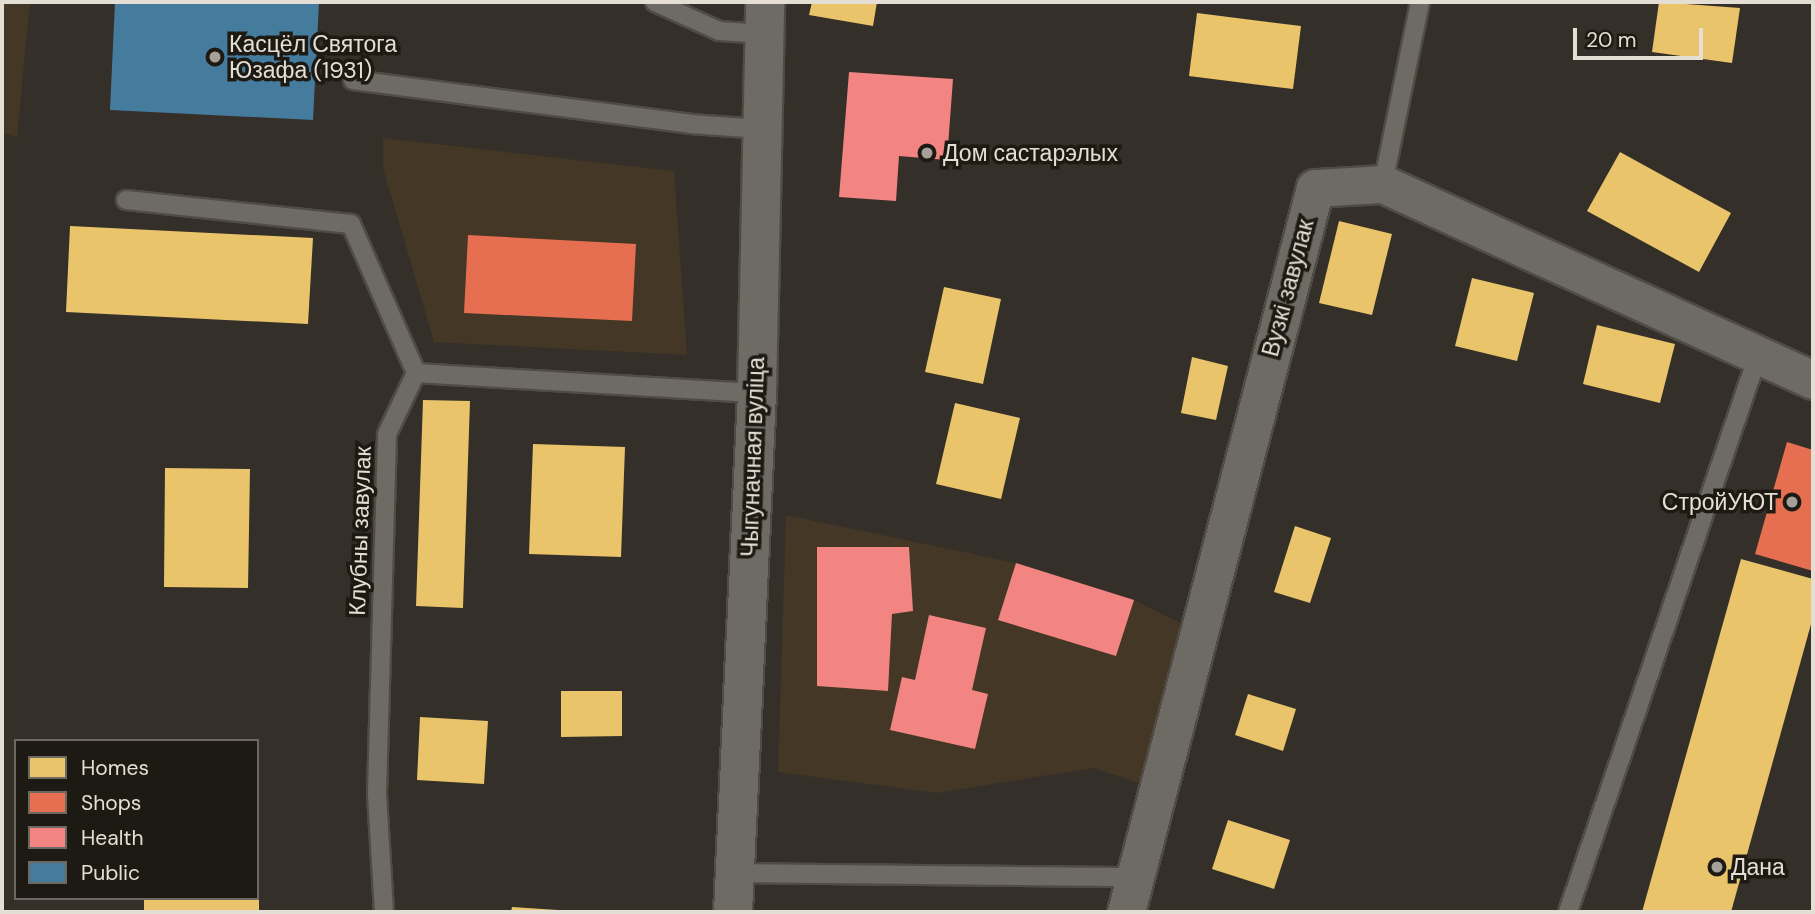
<!DOCTYPE html>
<html>
<head>
<meta charset="utf-8">
<style>
	body { margin:0 }
	#map { position:relative; width:1815px; height:914px; overflow:hidden; background:#342f28; font-family:"DM Sans",sans-serif }
	div>[style] { position:absolute }
	[style*='--x'] { left:calc(var(--x)*1px); top:calc(var(--y)*1px); width:calc(var(--w)*1px); rotate:calc(var(--a)*1deg) }
	.built>* { inset:0; background:#443725 }
	.homes>* { inset:0; background:#e9c46a }
	.shops>* { inset:0; background:#e76f51 }
	.health>* { inset:0; background:#f28482 }
	.public>* { inset:0; background:#457b9d }
	.roads { filter:drop-shadow(2px 0 #504b45) drop-shadow(-2px 0 #504b45) drop-shadow(0 2px #504b45) drop-shadow(0 -2px #504b45) }
	.lane>* { height:18px; margin:-9px; padding:0 9px; transform-origin:9px; border-radius:9px; background:#6e6a64 }
	.street>* { height:37px; margin:-18.5px; padding:0 18.5px; transform-origin:18.5px; border-radius:18.5px; background:#6e6a64 }
	.secondary>* { height:38px; margin:-19px; padding:0 19px; transform-origin:19px; border-radius:19px; background:#6e6a64 }
	.dots>* { width:19px; height:19px; translate:-50% -50%; box-sizing:border-box; border:4px solid #1d1913; border-radius:50% }
	span { translate:-50% -50%; white-space:nowrap; text-align:center; line-height:1.15; -webkit-text-stroke:7px #1d1913; paint-order:stroke }
	.poi-label { font-size:23px; color:#e4ded5 }
	.left { translate:0 -50%; text-align:left }
	.right { translate:-100% -50%; text-align:right }
	.street-label { font-size:23px; color:#e4ded5 }
	.frame { position:absolute; inset:0; border:4px solid #e4ded5; pointer-events:none }
	.legend { position:absolute; left:14px; top:739px; width:245px; height:161px; box-sizing:border-box; background:#1d1913; border:2px solid #6d6861; margin:0; padding:9px 12px; list-style:none; font-size:21px; color:#e4ded5 }
	.legend li { display:flex; align-items:center; gap:14px; height:35px }
	.legend b { width:35px; border:2px solid #6d6861 }
	.scale { position:absolute; left:1573px; top:28px; width:130px; height:32px; box-sizing:border-box; border:4px solid #e4ded5; border-top:0; padding-left:9px; font-size:21px; line-height:24px; white-space:nowrap; color:#e4ded5; -webkit-text-stroke:5px #1d1913; paint-order:stroke }
</style>
</head>
<body>
<div id="map">
	<div class="built">
		<i style="clip-path:polygon(2px 2px,30px 2px,17px 137px,2px 133px)"></i>
		<i style="clip-path:polygon(383px 138px,674px 171px,687px 355px,434px 342px,383px 168px)"></i>
		<i style="clip-path:polygon(786px 515px,1016px 563px,1134px 600px,1182px 624px,1142px 784px,1093px 768px,937px 793px,778px 772px)"></i>
	</div>
	<div class="homes">
		<i style="clip-path:polygon(812px 2px,877px 2px,873px 26px,809px 15px)"></i>
		<i style="clip-path:polygon(1659px 2px,1740px 8px,1732px 63px,1652px 52px)"></i>
		<i style="clip-path:polygon(1197px 13px,1301px 26px,1293px 89px,1189px 76px)"></i>
		<i style="clip-path:polygon(1620px 152px,1731px 213px,1699px 272px,1587px 211px)"></i>
		<i style="clip-path:polygon(1339px 221px,1392px 234px,1372px 315px,1319px 303px)"></i>
		<i style="clip-path:polygon(70px 226px,313px 238px,308px 324px,66px 312px)"></i>
		<i style="clip-path:polygon(1472px 278px,1534px 293px,1517px 361px,1455px 346px)"></i>
		<i style="clip-path:polygon(944px 287px,1001px 299px,983px 384px,925px 372px)"></i>
		<i style="clip-path:polygon(1597px 325px,1675px 344px,1660px 403px,1583px 384px)"></i>
		<i style="clip-path:polygon(1192px 357px,1228px 366px,1216px 420px,1181px 413px)"></i>
		<i style="clip-path:polygon(423px 400px,470px 401px,463px 608px,416px 606px)"></i>
		<i style="clip-path:polygon(955px 403px,1020px 418px,1001px 499px,936px 484px)"></i>
		<i style="clip-path:polygon(533px 444px,625px 447px,621px 557px,529px 554px)"></i>
		<i style="clip-path:polygon(165px 468px,250px 469px,248px 588px,164px 587px)"></i>
		<i style="clip-path:polygon(1295px 526px,1331px 538px,1310px 603px,1274px 592px)"></i>
		<i style="clip-path:polygon(1741px 559px,1813px 579px,1813px 617px,1731px 912px,1642px 912px)"></i>
		<i style="clip-path:polygon(561px 691px,622px 691px,622px 736px,561px 737px)"></i>
		<i style="clip-path:polygon(1248px 694px,1296px 709px,1283px 751px,1235px 735px)"></i>
		<i style="clip-path:polygon(420px 717px,488px 721px,484px 784px,417px 780px)"></i>
		<i style="clip-path:polygon(1228px 820px,1290px 840px,1274px 889px,1212px 869px)"></i>
		<i style="clip-path:polygon(144px 898px,259px 898px,259px 912px,144px 912px)"></i>
		<i style="clip-path:polygon(512px 907px,558px 910px,558px 912px,511px 912px)"></i>
	</div>
	<div class="shops">
		<i style="clip-path:polygon(468px 235px,636px 244px,632px 321px,464px 313px)"></i>
		<i style="clip-path:polygon(1787px 442px,1813px 450px,1813px 571px,1755px 554px)"></i>
	</div>
	<div class="health">
		<i style="clip-path:polygon(849px 72px,953px 79px,947px 160px,899px 156px,896px 201px,839px 197px)"></i>
		<i style="clip-path:polygon(817px 547px,909px 547px,913px 611px,892px 614px,888px 691px,817px 686px)"></i>
		<i style="clip-path:polygon(1016px 563px,1134px 600px,1116px 656px,998px 620px)"></i>
		<i style="clip-path:polygon(929px 615px,986px 628px,972px 690px,988px 694px,975px 749px,890px 730px,902px 677px,915px 680px)"></i>
	</div>
	<div class="public">
		<i style="clip-path:polygon(115px 2px,319px 3px,313px 120px,110px 110px)"></i>
	</div>
	<div class="roads">
		<div class="lane">
			<i style="--x:655;--y:2;--w:70;--a:24.4"></i>
			<i style="--x:719;--y:31;--w:46;--a:3.7"></i>
			<i style="--x:353;--y:80;--w:340;--a:7.4"></i>
			<i style="--x:690;--y:124;--w:72;--a:4"></i>
			<i style="--x:1383;--y:184;--w:186;--a:-78.5"></i>
			<i style="--x:126;--y:200;--w:226;--a:6.1"></i>
			<i style="--x:351;--y:224;--w:163;--a:66.4"></i>
			<i style="--x:735;--y:873;--w:398;--a:0.6"></i>
			<i style="--x:384;--y:912;--w:119;--a:-93.4"></i>
			<i style="--x:377;--y:793;--w:359;--a:-88.4"></i>
			<i style="--x:387;--y:434;--w:68;--a:-64.6"></i>
			<i style="--x:416;--y:373;--w:342;--a:3.4"></i>
			<i style="--x:1568;--y:912;--w:589;--a:-71.16"></i>
		</div>
		<div class="street">
			<i style="--x:1126;--y:912;--w:748;--a:-75.37"></i>
			<i style="--x:1315;--y:188;--w:68;--a:-3.4"></i>
			<i style="--x:1383;--y:184;--w:473;--a:24.5"></i>
		</div>
		<div class="secondary">
			<i style="--x:733;--y:912;--w:520;--a:-87.35"></i>
			<i style="--x:757;--y:393;--w:391;--a:-88.8"></i>
		</div>
	</div>
	<div class="dots">
		<i style="left:215px;top:57px;background:#a6a198"></i>
		<i style="left:927px;top:153px;background:#a6a198"></i>
		<i style="left:1792px;top:502px;background:#a6a198"></i>
		<i style="left:1717px;top:867px;background:#a6a198"></i>
	</div>
	<div class="poi-label">
		<span class="left" style="left:229px;top:57px">Касцёл Святога<br>Юзафа (1931)</span>
		<span class="left" style="left:943px;top:153px">Дом састарэлых</span>
		<span class="right" style="left:1778px;top:502px">СтройУЮТ</span>
		<span class="left" style="left:1731px;top:867px">Дана</span>
	</div>
	<div class="street-label">
		<span style="left:1288px;top:288px;rotate:-75deg">Вузкі завулак</span>
		<span style="left:753px;top:457px;rotate:-88deg">Чыгуначная вуліца</span>
		<span style="left:360px;top:531px;rotate:-88deg">Клубны завулак</span>
	</div>
	<div class="frame"></div>
	<ul class="legend">
	<li><b style="height:19px;background:#e9c46a"></b>Homes</li>
	<li><b style="height:19px;background:#e76f51"></b>Shops</li>
	<li><b style="height:19px;background:#f28482"></b>Health</li>
	<li><b style="height:19px;background:#457b9d"></b>Public</li>
	</ul>
	<div class="scale">20 m</div>
</div>
</body>
</html>
